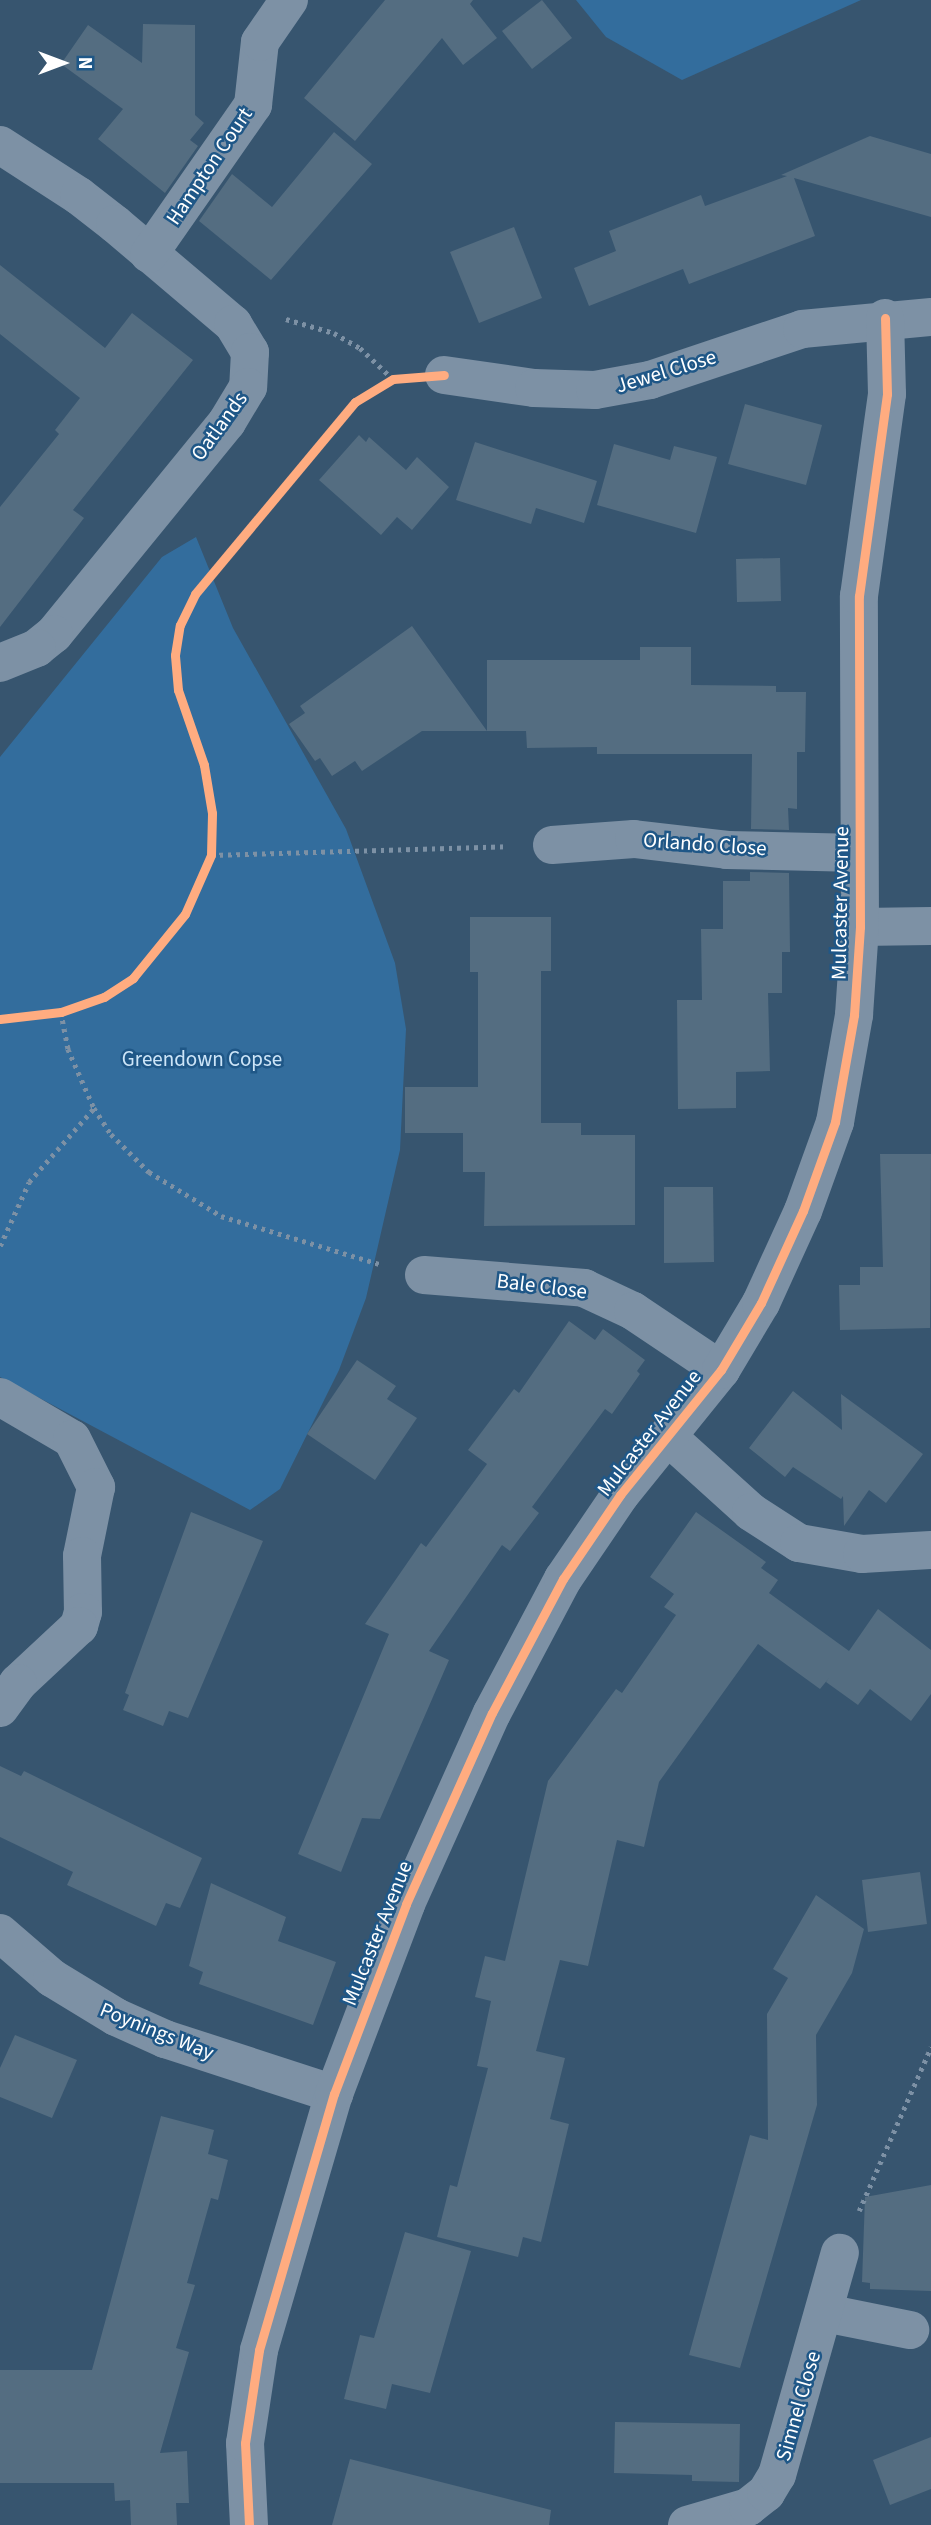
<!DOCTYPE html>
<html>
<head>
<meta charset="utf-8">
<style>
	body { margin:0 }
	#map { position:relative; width:931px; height:2525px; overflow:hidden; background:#37556f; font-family:"Source Sans 3",sans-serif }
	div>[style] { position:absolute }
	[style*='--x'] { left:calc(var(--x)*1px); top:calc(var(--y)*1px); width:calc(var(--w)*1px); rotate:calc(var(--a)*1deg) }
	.green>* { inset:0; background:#336d9d }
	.building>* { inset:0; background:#546d81 }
	.path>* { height:4.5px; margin-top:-2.25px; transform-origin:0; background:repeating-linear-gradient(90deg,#7d91a5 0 3.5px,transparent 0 8.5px) }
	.minor>* { height:38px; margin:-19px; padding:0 19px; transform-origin:19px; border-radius:19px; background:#7d91a5 }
	.cycleway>* { height:9px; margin:-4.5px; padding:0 4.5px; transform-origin:4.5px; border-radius:4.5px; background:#ffac80 }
	span { translate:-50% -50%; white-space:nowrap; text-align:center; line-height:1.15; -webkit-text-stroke:5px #1f5787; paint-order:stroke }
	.street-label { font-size:21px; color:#fff }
	.park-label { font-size:21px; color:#cde5f8 }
	.north { position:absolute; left:28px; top:28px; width:70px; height:70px; -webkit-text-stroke:5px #1f5787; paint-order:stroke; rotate:90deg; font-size:19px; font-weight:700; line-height:28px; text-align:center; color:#fff }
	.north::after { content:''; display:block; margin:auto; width:24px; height:32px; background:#fff; clip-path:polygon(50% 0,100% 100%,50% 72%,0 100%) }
</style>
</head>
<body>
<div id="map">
	<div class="green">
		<i style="clip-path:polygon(576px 0,861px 0,682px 80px,606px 37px)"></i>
		<i style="clip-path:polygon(196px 537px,233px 628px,346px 829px,395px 963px,406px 1029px,400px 1150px,366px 1298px,339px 1370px,280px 1489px,250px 1510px,0 1377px,0 757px,162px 557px)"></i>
	</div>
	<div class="building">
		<i style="clip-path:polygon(385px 0,473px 0,470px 4px,497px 38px,463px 65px,442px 38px,355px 141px,304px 98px)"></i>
		<i style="clip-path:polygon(542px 0,572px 38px,532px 69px,502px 31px)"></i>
		<i style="clip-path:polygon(143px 24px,195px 25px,195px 115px,204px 123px,190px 140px,198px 146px,165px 193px,98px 139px,123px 109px,61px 64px,88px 25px,142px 63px)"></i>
		<i style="clip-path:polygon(334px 132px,372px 164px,271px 280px,199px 221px,232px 174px,272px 207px)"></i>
		<i style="clip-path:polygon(870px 136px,931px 154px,931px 217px,794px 178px,815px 236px,689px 284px,683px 269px,589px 306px,574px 268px,616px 251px,609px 231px,701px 195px,705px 206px,787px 176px,781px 175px)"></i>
		<i style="clip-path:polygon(514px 227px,542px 298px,479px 323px,450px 252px)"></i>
		<i style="clip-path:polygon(0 265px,105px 348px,132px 313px,193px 360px,73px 510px,84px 518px,0 627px,0 507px,59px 434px,55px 430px,80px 398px,0 334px)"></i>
		<i style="clip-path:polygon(745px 404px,822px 425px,806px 485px,728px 464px)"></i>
		<i style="clip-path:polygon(359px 435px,366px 442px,369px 437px,406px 470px,417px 457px,449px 487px,412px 530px,397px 517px,381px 535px,319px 480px)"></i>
		<i style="clip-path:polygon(475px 442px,597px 481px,584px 523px,536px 508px,531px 524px,456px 500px)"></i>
		<i style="clip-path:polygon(614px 444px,670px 460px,674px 446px,717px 457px,696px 533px,597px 505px)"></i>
		<i style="clip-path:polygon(780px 558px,781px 601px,737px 602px,736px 559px)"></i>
		<i style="clip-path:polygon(412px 626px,487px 731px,422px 731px,362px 771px,355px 761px,332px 776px,320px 758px,315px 761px,289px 724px,305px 713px,300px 706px)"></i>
		<i style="clip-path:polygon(640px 647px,691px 647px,691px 685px,776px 686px,776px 692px,806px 692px,805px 752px,797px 752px,797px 809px,788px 808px,789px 830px,751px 829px,752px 754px,597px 754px,597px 747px,527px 748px,526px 731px,487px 731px,487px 660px,640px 660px)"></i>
		<i style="clip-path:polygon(750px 872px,789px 873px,790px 952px,782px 952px,782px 993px,768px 993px,770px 1071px,736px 1072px,736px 1108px,678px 1109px,677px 1000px,702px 1000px,701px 929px,723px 929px,723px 881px,750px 881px)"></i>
		<i style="clip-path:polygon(470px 917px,551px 917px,551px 971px,541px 971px,541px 1123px,581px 1123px,581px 1135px,635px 1135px,635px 1225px,484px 1226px,485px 1172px,463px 1172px,463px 1133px,405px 1133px,405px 1087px,478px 1087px,478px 972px,470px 972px)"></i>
		<i style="clip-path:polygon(880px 1154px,931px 1154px,930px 1328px,840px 1330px,839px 1285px,860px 1285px,860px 1267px,883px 1267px)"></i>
		<i style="clip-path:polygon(664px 1187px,713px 1187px,714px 1262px,664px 1263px)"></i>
		<i style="clip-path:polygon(569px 1321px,595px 1340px,603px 1329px,645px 1360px,637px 1371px,640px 1374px,612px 1414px,605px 1409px,532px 1507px,539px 1513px,510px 1551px,502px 1545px,429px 1651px,449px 1660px,380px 1819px,362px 1818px,341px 1872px,298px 1854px,389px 1634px,365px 1624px,421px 1543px,426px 1547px,487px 1464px,468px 1450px,514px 1389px,519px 1393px)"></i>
		<i style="clip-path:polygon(357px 1360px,396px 1386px,387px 1399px,417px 1418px,375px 1480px,307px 1434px)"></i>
		<i style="clip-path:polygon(793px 1391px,842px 1430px,841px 1394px,923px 1454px,886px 1503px,869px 1490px,844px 1526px,843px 1496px,841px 1499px,793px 1467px,785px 1477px,749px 1448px)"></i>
		<i style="clip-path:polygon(191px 1512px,263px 1541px,188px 1718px,169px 1711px,163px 1726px,123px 1710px,129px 1695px,125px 1693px)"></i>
		<i style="clip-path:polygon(696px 1512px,766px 1562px,761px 1568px,778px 1580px,769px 1593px,849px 1651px,878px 1609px,931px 1650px,931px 1694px,911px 1721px,870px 1689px,858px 1705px,826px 1682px,829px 1678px,820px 1689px,758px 1644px,659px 1782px,644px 1847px,617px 1840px,588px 1966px,560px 1960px,536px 2051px,565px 2058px,550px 2119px,569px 2124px,541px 2242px,523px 2237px,518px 2257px,437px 2237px,450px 2185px,457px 2187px,488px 2068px,477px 2066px,491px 2001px,475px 1997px,485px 1956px,505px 1961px,548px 1781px,616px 1689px,622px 1693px,676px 1615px,664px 1607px,674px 1594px,650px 1577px)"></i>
		<i style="clip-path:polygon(0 1766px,21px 1776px,24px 1771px,202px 1858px,180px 1908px,166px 1903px,156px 1926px,67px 1885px,73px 1872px,0 1837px)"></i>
		<i style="clip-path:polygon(920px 1872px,927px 1924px,868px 1932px,862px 1880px)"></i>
		<i style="clip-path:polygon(211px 1883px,286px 1917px,278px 1941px,336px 1962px,313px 2025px,199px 1984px,203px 1972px,189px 1966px)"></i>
		<i style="clip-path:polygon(816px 1895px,864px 1929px,852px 1973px,816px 2035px,817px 2105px,740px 2368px,689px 2355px,750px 2135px,768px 2140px,767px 2014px,788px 1978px,773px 1969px)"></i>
		<i style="clip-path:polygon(15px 2035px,77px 2060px,52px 2118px,0 2097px,0 2068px)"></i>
		<i style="clip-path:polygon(161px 2116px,214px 2130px,208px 2154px,228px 2160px,218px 2200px,211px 2198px,187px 2283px,195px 2285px,176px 2348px,189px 2352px,160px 2453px,187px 2451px,189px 2503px,176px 2503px,177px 2525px,131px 2525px,130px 2500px,115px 2501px,114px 2483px,0 2483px,0 2370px,92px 2370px)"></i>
		<i style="clip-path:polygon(931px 2185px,931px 2291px,870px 2289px,870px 2283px,862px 2282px,865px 2197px)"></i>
		<i style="clip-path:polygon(405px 2232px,471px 2251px,430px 2393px,392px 2384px,386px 2409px,344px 2399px,360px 2335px,374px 2338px)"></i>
		<i style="clip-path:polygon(615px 2422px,740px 2424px,739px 2482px,692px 2481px,692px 2475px,614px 2473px)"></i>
		<i style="clip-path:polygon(931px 2437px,931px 2489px,890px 2505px,873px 2460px)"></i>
		<i style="clip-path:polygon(350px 2459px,551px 2510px,549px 2525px,332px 2525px)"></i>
	</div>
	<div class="path">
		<i style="--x:286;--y:319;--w:50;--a:16.3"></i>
		<i style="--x:334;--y:333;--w:30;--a:30"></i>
		<i style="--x:360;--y:348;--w:45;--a:43.2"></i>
		<i style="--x:211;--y:855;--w:297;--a:-1.7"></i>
		<i style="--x:61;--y:1012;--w:38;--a:79"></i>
		<i style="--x:68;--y:1049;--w:64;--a:66.2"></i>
		<i style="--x:94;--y:1108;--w:31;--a:57"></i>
		<i style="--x:111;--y:1134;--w:54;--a:45"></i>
		<i style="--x:149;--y:1172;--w:84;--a:31.4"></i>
		<i style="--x:221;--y:1216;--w:165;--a:16.9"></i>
		<i style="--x:0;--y:1246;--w:70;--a:-65.6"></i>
		<i style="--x:29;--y:1182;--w:98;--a:-48.7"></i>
		<i style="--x:859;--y:2211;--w:179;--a:-66.3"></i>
	</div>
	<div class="minor">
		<i style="--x:0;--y:145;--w:94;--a:32.8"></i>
		<i style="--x:79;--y:196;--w:46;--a:37.9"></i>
		<i style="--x:115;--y:224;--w:155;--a:40.3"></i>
		<i style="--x:233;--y:324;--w:33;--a:59"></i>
		<i style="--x:250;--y:352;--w:35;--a:93"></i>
		<i style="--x:248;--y:387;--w:41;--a:121"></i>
		<i style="--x:227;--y:422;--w:274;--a:129.2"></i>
		<i style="--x:54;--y:634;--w:22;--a:141"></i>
		<i style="--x:37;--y:648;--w:40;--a:158"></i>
		<i style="--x:149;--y:254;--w:182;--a:-55.1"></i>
		<i style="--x:253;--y:105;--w:63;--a:-83.7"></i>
		<i style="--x:260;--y:42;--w:51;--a:-55.4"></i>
		<i style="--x:444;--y:375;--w:91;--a:8.2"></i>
		<i style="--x:534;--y:388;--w:61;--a:1.9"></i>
		<i style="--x:595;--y:390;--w:56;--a:-10.3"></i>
		<i style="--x:650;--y:380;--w:160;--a:-18.5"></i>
		<i style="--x:802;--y:329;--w:130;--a:-5.3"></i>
		<i style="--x:552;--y:845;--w:82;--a:-4.2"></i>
		<i style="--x:634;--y:839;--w:94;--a:6.7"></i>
		<i style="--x:727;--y:850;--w:132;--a:1.3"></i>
		<i style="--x:860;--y:927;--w:71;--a:-0.8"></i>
		<i style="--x:424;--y:1275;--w:161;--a:4.6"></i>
		<i style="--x:584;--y:1288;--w:54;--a:25.1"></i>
		<i style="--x:633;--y:1311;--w:106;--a:33.8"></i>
		<i style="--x:0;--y:1397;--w:83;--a:30.3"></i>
		<i style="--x:72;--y:1439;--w:54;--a:63.4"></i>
		<i style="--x:96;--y:1487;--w:70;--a:101.5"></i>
		<i style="--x:82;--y:1556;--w:56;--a:89"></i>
		<i style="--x:83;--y:1612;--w:15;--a:106"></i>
		<i style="--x:79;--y:1626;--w:83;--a:136.9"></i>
		<i style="--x:18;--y:1683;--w:31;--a:126"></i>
		<i style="--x:667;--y:1436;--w:113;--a:42.1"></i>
		<i style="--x:751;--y:1512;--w:57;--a:32.9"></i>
		<i style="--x:799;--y:1543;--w:64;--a:9.9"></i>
		<i style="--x:862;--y:1554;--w:69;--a:-3.3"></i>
		<i style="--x:0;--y:1933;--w:69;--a:40.9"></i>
		<i style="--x:52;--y:1978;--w:75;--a:31.4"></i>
		<i style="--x:116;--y:2017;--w:54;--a:24.2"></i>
		<i style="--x:165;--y:2039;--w:178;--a:18"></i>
		<i style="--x:825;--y:2313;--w:87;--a:11.3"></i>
		<i style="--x:249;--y:2525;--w:82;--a:-92.8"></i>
		<i style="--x:245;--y:2443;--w:94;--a:-81.4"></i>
		<i style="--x:259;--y:2350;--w:267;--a:-73.7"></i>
		<i style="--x:334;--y:2094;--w:203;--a:-69.2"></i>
		<i style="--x:406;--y:1904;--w:209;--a:-65.8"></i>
		<i style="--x:492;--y:1713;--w:152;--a:-62.1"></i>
		<i style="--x:563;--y:1579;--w:102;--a:-55.8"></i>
		<i style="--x:620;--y:1495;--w:161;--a:-51.1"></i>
		<i style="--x:721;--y:1370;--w:78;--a:-59.2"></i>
		<i style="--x:761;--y:1303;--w:101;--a:-65.5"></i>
		<i style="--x:803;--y:1211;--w:95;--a:-70.2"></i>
		<i style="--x:835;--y:1122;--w:109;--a:-79.9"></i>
		<i style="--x:854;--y:1015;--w:88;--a:-86.1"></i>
		<i style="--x:860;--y:927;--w:331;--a:-90.2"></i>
		<i style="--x:859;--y:596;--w:204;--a:-82.1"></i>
		<i style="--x:887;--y:394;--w:76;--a:-91.5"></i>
		<i style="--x:687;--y:2525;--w:64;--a:-16.4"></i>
		<i style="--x:748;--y:2507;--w:23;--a:-38"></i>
		<i style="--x:766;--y:2493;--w:21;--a:-59"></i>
		<i style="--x:777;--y:2475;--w:231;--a:-74.2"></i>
	</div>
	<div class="cycleway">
		<i style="--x:0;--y:1019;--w:61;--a:-6.5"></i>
		<i style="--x:61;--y:1012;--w:46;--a:-19.2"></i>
		<i style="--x:104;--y:997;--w:35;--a:-33"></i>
		<i style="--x:133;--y:978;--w:82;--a:-50.9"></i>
		<i style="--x:185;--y:914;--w:64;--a:-66.2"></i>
		<i style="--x:211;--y:855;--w:42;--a:-88.6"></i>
		<i style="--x:212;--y:813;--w:49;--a:-99.5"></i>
		<i style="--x:204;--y:765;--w:79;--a:-109.1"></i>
		<i style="--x:178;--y:690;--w:35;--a:-95"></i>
		<i style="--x:175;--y:655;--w:30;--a:-81"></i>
		<i style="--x:180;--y:625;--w:34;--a:-64"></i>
		<i style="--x:195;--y:594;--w:250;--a:-50.2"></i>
		<i style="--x:355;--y:402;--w:44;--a:-31.2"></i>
		<i style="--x:393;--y:379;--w:51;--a:-4.5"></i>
		<i style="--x:249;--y:2525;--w:82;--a:-92.8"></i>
		<i style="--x:245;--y:2443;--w:94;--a:-81.4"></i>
		<i style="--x:259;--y:2350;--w:267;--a:-73.7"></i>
		<i style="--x:334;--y:2094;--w:203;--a:-69.2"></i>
		<i style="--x:406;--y:1904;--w:209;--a:-65.8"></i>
		<i style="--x:492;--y:1713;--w:152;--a:-62.1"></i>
		<i style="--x:563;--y:1579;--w:102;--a:-55.8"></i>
		<i style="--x:620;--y:1495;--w:161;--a:-51.1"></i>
		<i style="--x:721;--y:1370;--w:78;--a:-59.2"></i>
		<i style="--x:761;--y:1303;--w:101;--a:-65.5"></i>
		<i style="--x:803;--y:1211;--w:95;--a:-70.2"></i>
		<i style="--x:835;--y:1122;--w:109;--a:-79.9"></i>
		<i style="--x:854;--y:1015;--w:88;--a:-86.1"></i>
		<i style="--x:860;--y:927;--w:331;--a:-90.2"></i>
		<i style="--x:859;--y:596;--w:204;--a:-82.1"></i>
		<i style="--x:887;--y:394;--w:76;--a:-91.5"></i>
	</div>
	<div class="street-label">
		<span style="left:209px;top:166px;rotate:-56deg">Hampton Court</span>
		<span style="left:666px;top:371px;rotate:-17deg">Jewel Close</span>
		<span style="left:219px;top:426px;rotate:-54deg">Oatlands</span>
		<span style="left:705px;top:844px;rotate:4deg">Orlando Close</span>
		<span style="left:840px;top:903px;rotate:-89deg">Mulcaster Avenue</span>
		<span style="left:542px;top:1286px;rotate:7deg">Bale Close</span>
		<span style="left:649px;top:1433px;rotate:-52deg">Mulcaster Avenue</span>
		<span style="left:377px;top:1933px;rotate:-68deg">Mulcaster Avenue</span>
		<span style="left:157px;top:2031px;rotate:22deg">Poynings Way</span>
		<span style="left:798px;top:2406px;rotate:-74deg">Simnel Close</span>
	</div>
	<div class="park-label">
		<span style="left:202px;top:1059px">Greendown Copse</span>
	</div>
	<div class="north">N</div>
</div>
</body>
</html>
